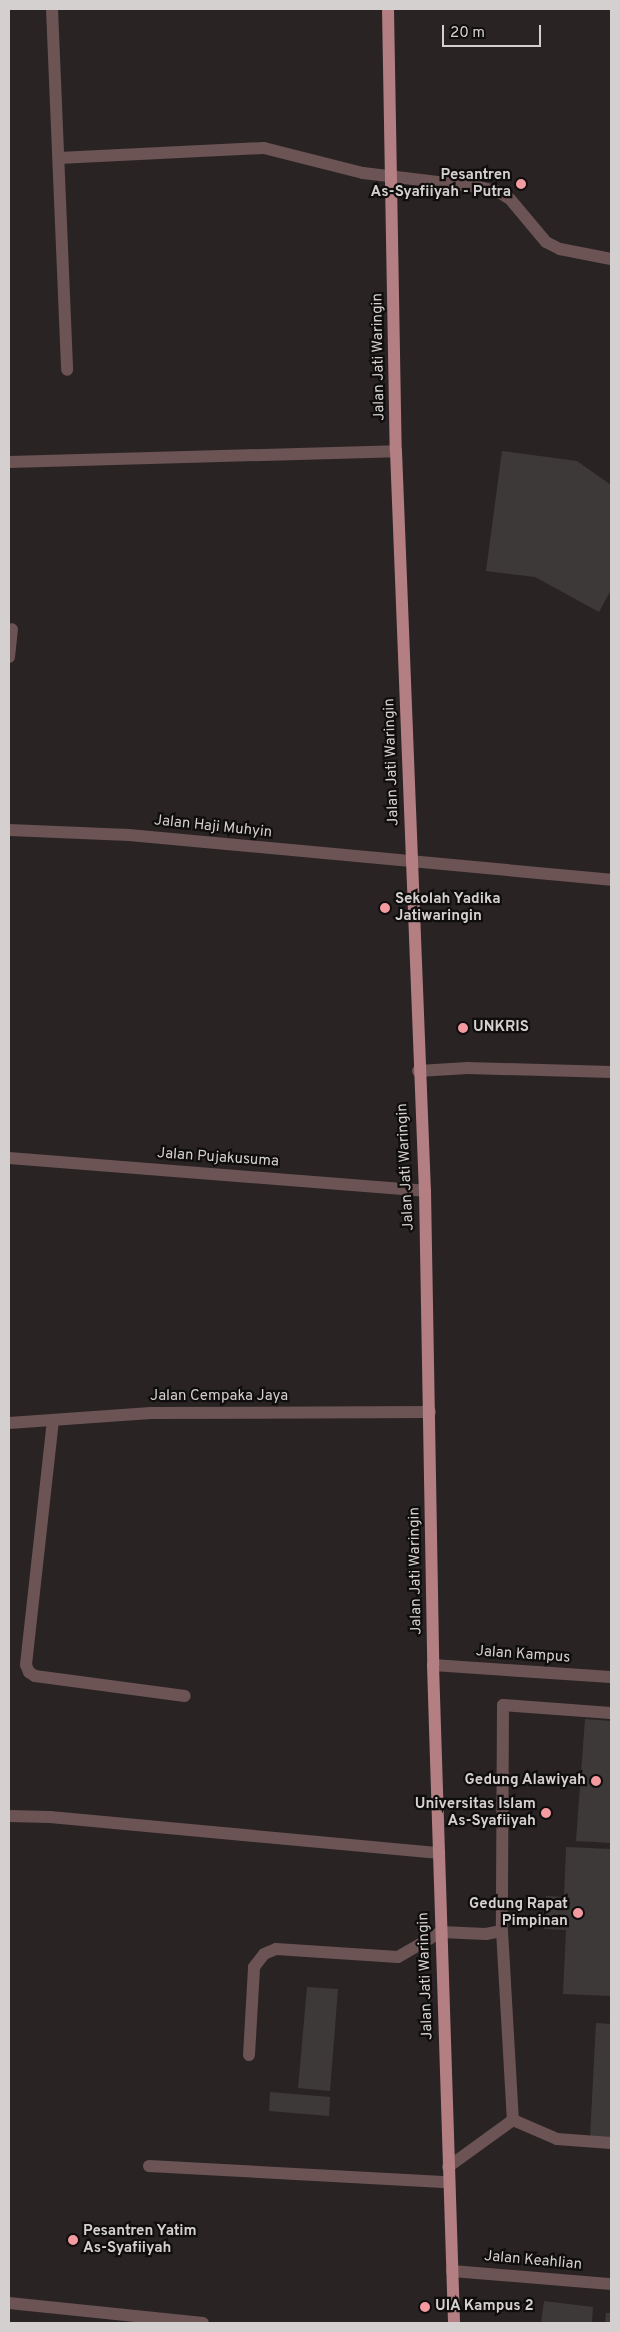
<!DOCTYPE html>
<html>
<head>
<meta charset="utf-8">
<style>
	body { margin:0 }
	#map { position:relative; width:620px; height:2332px; overflow:hidden; background:#292324; font-family:Overpass,sans-serif }
	div>[style] { position:absolute }
	[style*='--x'] { left:calc(var(--x)*1px); top:calc(var(--y)*1px); width:calc(var(--w)*1px); rotate:calc(var(--a)*1deg) }
	.building>* { inset:0; background:#3e3939 }
	.service>* { height:12px; margin:-6px; padding:0 6px; transform-origin:6px; border-radius:6px; background:#6c5354 }
	.minor>* { height:12px; margin:-6px; padding:0 6px; transform-origin:6px; border-radius:6px; background:#6c5354 }
	.primary>* { height:12px; margin:-6px; padding:0 6px; transform-origin:6px; border-radius:6px; background:#b37f82 }
	.dots>* { width:14px; height:14px; translate:-50% -50%; box-sizing:border-box; border:2px solid #100d0d; border-radius:50% }
	span { translate:-50% -50%; white-space:nowrap; text-align:center; line-height:1.15; -webkit-text-stroke:4.5px #100d0d; paint-order:stroke }
	.poi-label { font-size:15px; color:#d4d0d0; font-weight:700 }
	.right { translate:-100% -50%; text-align:right }
	.left { translate:0 -50%; text-align:left }
	.street-label { font-size:15px; color:#d4d0d0 }
	.frame { position:absolute; inset:0; border:10px solid #d4d0d0; pointer-events:none }
	.scale { position:absolute; left:442px; top:25px; width:99px; height:22px; box-sizing:border-box; border:2px solid #d4d0d0; border-top:0; padding-left:6px; font-size:15px; line-height:18px; white-space:nowrap; color:#d4d0d0; -webkit-text-stroke:4px #100d0d; paint-order:stroke }
</style>
</head>
<body>
<div id="map">
	<div class="building">
		<i style="clip-path:polygon(502px 451px,577px 461px,611px 485px,611px 590px,599px 612px,535px 577px,486px 571px)"></i>
		<i style="clip-path:polygon(585px 1719px,611px 1721px,611px 1843px,576px 1841px)"></i>
		<i style="clip-path:polygon(566px 1847px,611px 1849px,611px 1996px,563px 1994px,566px 1930px,544px 1929px,546px 1896px,564px 1897px)"></i>
		<i style="clip-path:polygon(307px 1987px,338px 1989px,330px 2091px,298px 2088px)"></i>
		<i style="clip-path:polygon(596px 2023px,611px 2024px,611px 2139px,590px 2137px)"></i>
		<i style="clip-path:polygon(270px 2092px,330px 2097px,329px 2116px,269px 2111px)"></i>
		<i style="clip-path:polygon(544px 2301px,593px 2307px,592px 2323px,541px 2323px)"></i>
		<i style="clip-path:polygon(606px 2313px,611px 2313px,611px 2323px,605px 2323px)"></i>
	</div>
	<div class="service">
		<i style="--x:52;--y:9;--w:361;--a:87.6"></i>
		<i style="--x:59;--y:158;--w:205;--a:-2.8"></i>
		<i style="--x:264;--y:148;--w:102;--a:14.2"></i>
		<i style="--x:363;--y:173;--w:117;--a:6.9"></i>
		<i style="--x:479;--y:187;--w:18;--a:13"></i>
		<i style="--x:497;--y:191;--w:15;--a:32"></i>
		<i style="--x:510;--y:199;--w:56;--a:50.1"></i>
		<i style="--x:546;--y:242;--w:16;--a:27"></i>
		<i style="--x:560;--y:249;--w:52;--a:11.1"></i>
		<i style="--x:9;--y:657;--w:28;--a:-84"></i>
		<i style="--x:418;--y:1071;--w:50;--a:-3.4"></i>
		<i style="--x:468;--y:1068;--w:143;--a:1.6"></i>
		<i style="--x:503;--y:1705;--w:226;--a:90.3"></i>
		<i style="--x:502;--y:1931;--w:189;--a:86.7"></i>
		<i style="--x:249;--y:2055;--w:88;--a:-86.7"></i>
		<i style="--x:254;--y:1967;--w:16;--a:-52"></i>
		<i style="--x:264;--y:1954;--w:13;--a:-23"></i>
		<i style="--x:276;--y:1949;--w:122;--a:3.8"></i>
		<i style="--x:398;--y:1957;--w:50;--a:-30.2"></i>
		<i style="--x:441;--y:1932;--w:45;--a:2.5"></i>
		<i style="--x:486;--y:1934;--w:16;--a:-11"></i>
		<i style="--x:149;--y:2166;--w:299;--a:3.1"></i>
		<i style="--x:9;--y:2303;--w:195;--a:5.9"></i>
	</div>
	<div class="minor">
		<i style="--x:9;--y:462;--w:387;--a:-1.6"></i>
		<i style="--x:9;--y:830;--w:120;--a:2.4"></i>
		<i style="--x:129;--y:835;--w:484;--a:5.3"></i>
		<i style="--x:9;--y:1158;--w:417;--a:4.5"></i>
		<i style="--x:53;--y:1420;--w:246;--a:96.3"></i>
		<i style="--x:26;--y:1665;--w:8;--a:67"></i>
		<i style="--x:29;--y:1672;--w:7;--a:34"></i>
		<i style="--x:35;--y:1676;--w:151;--a:7.6"></i>
		<i style="--x:9;--y:1423;--w:142;--a:-4"></i>
		<i style="--x:151;--y:1413;--w:279;--a:-0.2"></i>
		<i style="--x:433;--y:1665;--w:178;--a:3.9"></i>
		<i style="--x:503;--y:1705;--w:108;--a:4.2"></i>
		<i style="--x:9;--y:1816;--w:41;--a:1.4"></i>
		<i style="--x:50;--y:1817;--w:391;--a:5.3"></i>
		<i style="--x:448;--y:2167;--w:80;--a:-35.9"></i>
		<i style="--x:513;--y:2120;--w:48;--a:23.4"></i>
		<i style="--x:557;--y:2139;--w:54;--a:4.2"></i>
		<i style="--x:452;--y:2271;--w:160;--a:4.7"></i>
	</div>
	<div class="primary">
		<i style="--x:388;--y:9;--w:442;--a:89"></i>
		<i style="--x:396;--y:451;--w:741;--a:87.76"></i>
		<i style="--x:425;--y:1191;--w:474;--a:89"></i>
		<i style="--x:433;--y:1665;--w:658;--a:88.17"></i>
	</div>
	<div class="dots">
		<i style="left:521px;top:184px;background:#f49aa1"></i>
		<i style="left:385px;top:908px;background:#f49aa1"></i>
		<i style="left:463px;top:1028px;background:#f49aa1"></i>
		<i style="left:596px;top:1781px;background:#f49aa1"></i>
		<i style="left:546px;top:1813px;background:#f49aa1"></i>
		<i style="left:578px;top:1913px;background:#f49aa1"></i>
		<i style="left:73px;top:2240px;background:#f49aa1"></i>
		<i style="left:425px;top:2307px;background:#f49aa1"></i>
	</div>
	<div class="poi-label">
		<span class="right" style="left:511px;top:184px">Pesantren<br>As-Syafiiyah - Putra</span>
		<span class="left" style="left:395px;top:908px">Sekolah Yadika<br>Jatiwaringin</span>
		<span class="left" style="left:473px;top:1028px">UNKRIS</span>
		<span class="right" style="left:586px;top:1781px">Gedung Alawiyah</span>
		<span class="right" style="left:536px;top:1813px">Universitas Islam<br>As-Syafiiyah</span>
		<span class="right" style="left:568px;top:1913px">Gedung Rapat<br>Pimpinan</span>
		<span class="left" style="left:83px;top:2240px">Pesantren Yatim<br>As-Syafiiyah</span>
		<span class="left" style="left:435px;top:2307px">UIA Kampus 2</span>
	</div>
	<div class="street-label">
		<span style="left:379px;top:357px;rotate:-91deg">Jalan Jati Waringin</span>
		<span style="left:392px;top:762px;rotate:-92deg">Jalan Jati Waringin</span>
		<span style="left:213px;top:827px;rotate:6deg">Jalan Haji Muhyin</span>
		<span style="left:218px;top:1158px;rotate:4deg">Jalan Pujakusuma</span>
		<span style="left:406px;top:1167px;rotate:-93deg">Jalan Jati Waringin</span>
		<span style="left:219px;top:1397px">Jalan Cempaka Jaya</span>
		<span style="left:416px;top:1571px;rotate:-91deg">Jalan Jati Waringin</span>
		<span style="left:523px;top:1655px;rotate:4deg">Jalan Kampus</span>
		<span style="left:426px;top:1976px;rotate:-92deg">Jalan Jati Waringin</span>
		<span style="left:533px;top:2261px;rotate:5deg">Jalan Keahlian</span>
	</div>
	<div class="frame"></div>
	<div class="scale">20 m</div>
</div>
</body>
</html>
